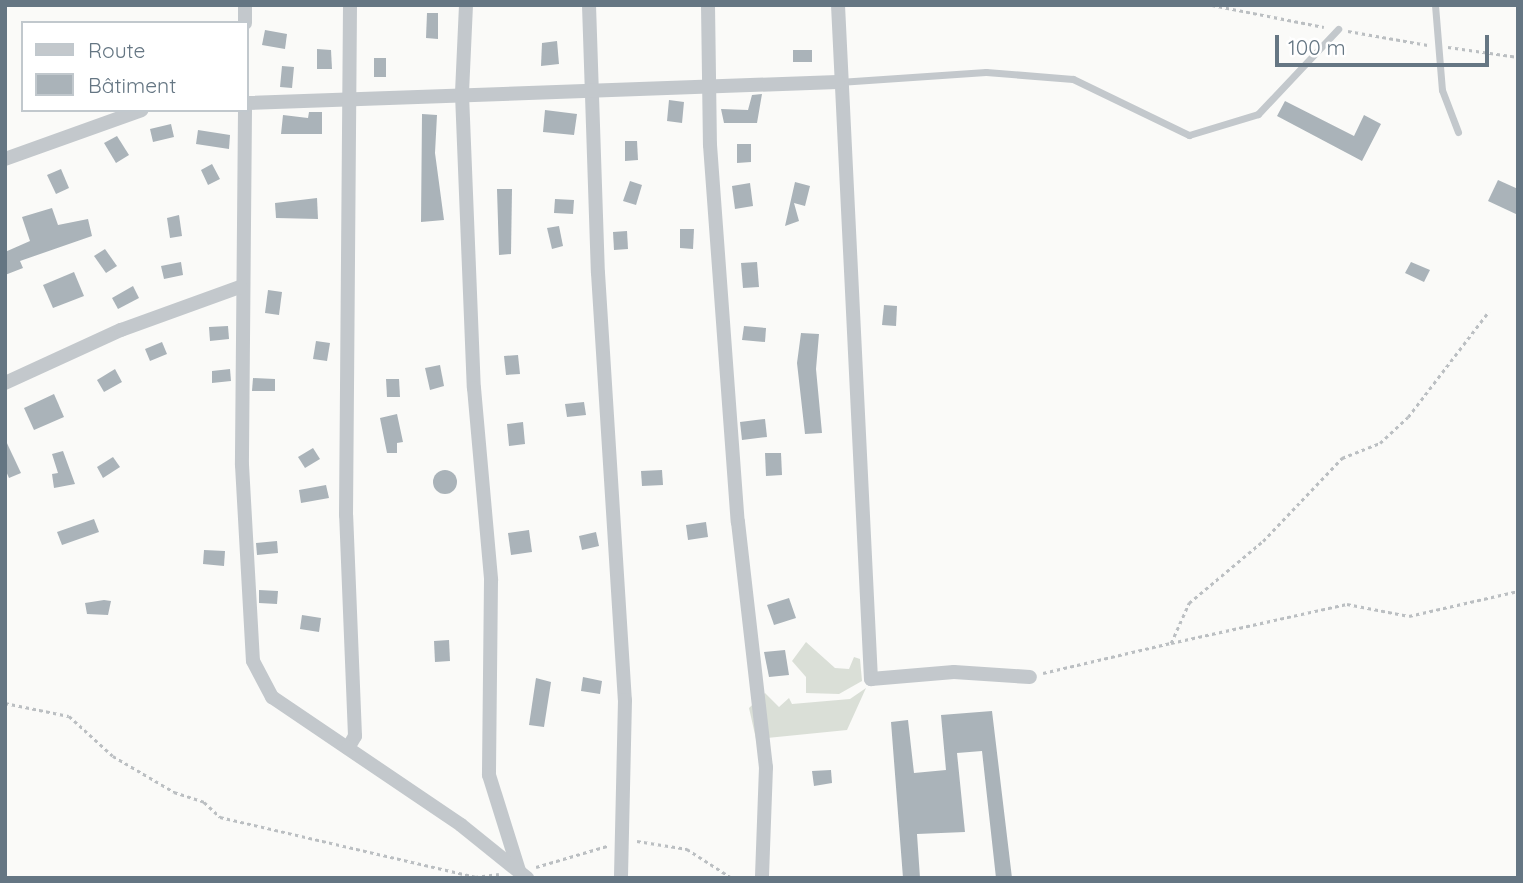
<!DOCTYPE html>
<html>
<head>
<meta charset="utf-8">
<style>
	body { margin:0 }
	#map { position:relative; width:1523px; height:883px; overflow:hidden; background:#fafaf8; font-family:Quicksand,sans-serif }
	div>[style] { position:absolute }
	[style*='--x'] { left:calc(var(--x)*1px); top:calc(var(--y)*1px); width:calc(var(--w)*1px); rotate:calc(var(--a)*1deg) }
	.green>* { inset:0; background:#dadfd7 }
	.building>* { inset:0; background:#aab3b9 }
	.round { border-radius:50% }
	.path>* { height:2.5px; margin-top:-1.25px; transform-origin:0; background:repeating-linear-gradient(90deg,#bbbfc2 0 3.5px,transparent 0 7px) }
	.lane>* { height:7px; margin:-3.5px; padding:0 3.5px; transform-origin:3.5px; border-radius:3.5px; background:#c3c8cc }
	.street>* { height:14px; margin:-7px; padding:0 7px; transform-origin:7px; border-radius:7px; background:#c3c8cc }
	span { translate:-50% -50%; white-space:nowrap; text-align:center; line-height:1.15; -webkit-text-stroke:7px #fff; paint-order:stroke }
	.frame { position:absolute; inset:0; border:7px solid #657683; pointer-events:none }
	.legend { position:absolute; left:21px; top:21px; width:228px; height:91px; box-sizing:border-box; background:#fff; border:2px solid #c1c8cd; margin:0; padding:9px 12px; list-style:none; font-size:21px; color:#657683 }
	.legend li { display:flex; align-items:center; gap:14px; height:35px }
	.legend b { width:35px; border:2px solid #c1c8cd }
	.scale { position:absolute; left:1275px; top:35px; width:214px; height:32px; box-sizing:border-box; border:4px solid #657683; border-top:0; padding-left:9px; font-size:21px; line-height:24px; white-space:nowrap; color:#657683; -webkit-text-stroke:5px #fff; paint-order:stroke }
</style>
</head>
<body>
<div id="map">
	<div class="green">
		<i style="clip-path:polygon(806px 642px,835px 668px,849px 669px,854px 657px,860px 659px,862px 681px,839px 694px,806px 693px,806px 677px,792px 661px)"></i>
		<i style="clip-path:polygon(866px 688px,847px 730px,756px 739px,749px 708px,765px 693px,779px 707px,789px 698px,792px 704px,850px 699px)"></i>
	</div>
	<div class="building">
		<i style="clip-path:polygon(427px 13px,438px 13px,438px 39px,426px 38px)"></i>
		<i style="clip-path:polygon(265px 30px,287px 34px,285px 49px,262px 45px)"></i>
		<i style="clip-path:polygon(557px 41px,559px 64px,541px 66px,542px 43px)"></i>
		<i style="clip-path:polygon(317px 49px,331px 50px,332px 69px,317px 69px)"></i>
		<i style="clip-path:polygon(793px 50px,812px 50px,812px 62px,793px 62px)"></i>
		<i style="clip-path:polygon(374px 58px,386px 58px,386px 77px,374px 77px)"></i>
		<i style="clip-path:polygon(282px 66px,294px 67px,292px 88px,280px 87px)"></i>
		<i style="clip-path:polygon(762px 94px,757px 123px,724px 123px,721px 109px,748px 110px,752px 95px)"></i>
		<i style="clip-path:polygon(669px 100px,684px 102px,682px 123px,667px 121px)"></i>
		<i style="clip-path:polygon(1285px 101px,1354px 136px,1364px 115px,1381px 124px,1362px 161px,1277px 116px)"></i>
		<i style="clip-path:polygon(545px 110px,577px 114px,574px 135px,543px 132px)"></i>
		<i style="clip-path:polygon(309px 112px,322px 112px,322px 134px,281px 134px,283px 115px,308px 118px)"></i>
		<i style="clip-path:polygon(422px 114px,437px 115px,435px 153px,444px 220px,421px 222px)"></i>
		<i style="clip-path:polygon(171px 124px,174px 137px,153px 142px,150px 129px)"></i>
		<i style="clip-path:polygon(198px 130px,230px 135px,229px 149px,196px 144px)"></i>
		<i style="clip-path:polygon(117px 136px,129px 155px,116px 163px,104px 143px)"></i>
		<i style="clip-path:polygon(625px 141px,637px 141px,638px 160px,625px 161px)"></i>
		<i style="clip-path:polygon(737px 144px,751px 144px,751px 162px,737px 163px)"></i>
		<i style="clip-path:polygon(212px 164px,220px 179px,208px 185px,201px 170px)"></i>
		<i style="clip-path:polygon(61px 169px,69px 188px,56px 194px,47px 175px)"></i>
		<i style="clip-path:polygon(1498px 180px,1518px 189px,1518px 215px,1488px 201px)"></i>
		<i style="clip-path:polygon(630px 181px,642px 185px,636px 205px,623px 201px)"></i>
		<i style="clip-path:polygon(795px 182px,810px 186px,805px 206px,794px 203px,799px 221px,785px 226px)"></i>
		<i style="clip-path:polygon(750px 183px,753px 206px,735px 209px,732px 186px)"></i>
		<i style="clip-path:polygon(497px 189px,512px 189px,511px 254px,499px 255px)"></i>
		<i style="clip-path:polygon(317px 198px,318px 219px,276px 218px,275px 203px)"></i>
		<i style="clip-path:polygon(555px 199px,574px 200px,573px 214px,554px 213px)"></i>
		<i style="clip-path:polygon(52px 208px,58px 225px,88px 219px,92px 236px,20px 261px,23px 268px,5px 275px,5px 252px,30px 241px,22px 217px)"></i>
		<i style="clip-path:polygon(179px 215px,182px 236px,170px 238px,167px 218px)"></i>
		<i style="clip-path:polygon(559px 226px,563px 246px,552px 249px,547px 228px)"></i>
		<i style="clip-path:polygon(680px 229px,694px 229px,693px 249px,680px 248px)"></i>
		<i style="clip-path:polygon(627px 231px,628px 249px,614px 250px,613px 232px)"></i>
		<i style="clip-path:polygon(105px 249px,117px 266px,106px 273px,94px 256px)"></i>
		<i style="clip-path:polygon(181px 262px,183px 275px,164px 279px,161px 266px)"></i>
		<i style="clip-path:polygon(757px 262px,759px 287px,743px 288px,741px 263px)"></i>
		<i style="clip-path:polygon(1411px 262px,1430px 270px,1424px 282px,1405px 273px)"></i>
		<i style="clip-path:polygon(74px 272px,84px 296px,53px 308px,43px 285px)"></i>
		<i style="clip-path:polygon(133px 286px,139px 298px,118px 309px,112px 298px)"></i>
		<i style="clip-path:polygon(268px 290px,282px 292px,279px 315px,265px 313px)"></i>
		<i style="clip-path:polygon(884px 305px,897px 306px,896px 326px,882px 325px)"></i>
		<i style="clip-path:polygon(228px 326px,229px 339px,210px 341px,209px 327px)"></i>
		<i style="clip-path:polygon(744px 326px,766px 328px,765px 342px,742px 340px)"></i>
		<i style="clip-path:polygon(801px 333px,819px 334px,816px 369px,822px 433px,805px 434px,797px 363px)"></i>
		<i style="clip-path:polygon(316px 341px,330px 343px,327px 361px,313px 359px)"></i>
		<i style="clip-path:polygon(162px 342px,167px 354px,150px 361px,145px 349px)"></i>
		<i style="clip-path:polygon(518px 355px,520px 374px,506px 375px,504px 356px)"></i>
		<i style="clip-path:polygon(440px 365px,444px 386px,430px 390px,425px 368px)"></i>
		<i style="clip-path:polygon(115px 369px,122px 382px,104px 392px,97px 380px)"></i>
		<i style="clip-path:polygon(230px 369px,231px 381px,212px 383px,212px 371px)"></i>
		<i style="clip-path:polygon(253px 378px,275px 379px,275px 391px,252px 391px)"></i>
		<i style="clip-path:polygon(386px 379px,399px 379px,400px 397px,387px 397px)"></i>
		<i style="clip-path:polygon(54px 394px,64px 417px,34px 430px,24px 408px)"></i>
		<i style="clip-path:polygon(584px 402px,586px 415px,567px 417px,565px 404px)"></i>
		<i style="clip-path:polygon(397px 414px,403px 442px,397px 443px,397px 453px,387px 453px,380px 418px)"></i>
		<i style="clip-path:polygon(765px 419px,767px 437px,742px 440px,740px 422px)"></i>
		<i style="clip-path:polygon(523px 422px,525px 444px,509px 446px,507px 424px)"></i>
		<i style="clip-path:polygon(5px 439px,21px 473px,9px 478px,5px 469px)"></i>
		<i style="clip-path:polygon(313px 448px,320px 459px,305px 468px,298px 457px)"></i>
		<i style="clip-path:polygon(63px 451px,75px 484px,54px 488px,52px 474px,58px 473px,52px 454px)"></i>
		<i style="clip-path:polygon(765px 453px,781px 453px,782px 475px,766px 476px)"></i>
		<i style="clip-path:polygon(113px 457px,120px 467px,103px 478px,97px 467px)"></i>
		<i style="clip-path:polygon(662px 470px,663px 485px,642px 486px,641px 471px)"></i>
		<i class="round" style="left:433px;top:470px;width:24px;height:24px"></i>
		<i style="clip-path:polygon(326px 485px,329px 498px,301px 503px,299px 490px)"></i>
		<i style="clip-path:polygon(94px 519px,99px 532px,62px 545px,57px 532px)"></i>
		<i style="clip-path:polygon(706px 522px,708px 537px,688px 540px,686px 525px)"></i>
		<i style="clip-path:polygon(529px 530px,532px 552px,511px 555px,508px 533px)"></i>
		<i style="clip-path:polygon(596px 532px,599px 546px,582px 550px,579px 536px)"></i>
		<i style="clip-path:polygon(277px 541px,278px 553px,257px 555px,256px 543px)"></i>
		<i style="clip-path:polygon(204px 550px,225px 551px,224px 566px,203px 564px)"></i>
		<i style="clip-path:polygon(259px 590px,278px 591px,277px 604px,259px 603px)"></i>
		<i style="clip-path:polygon(789px 598px,796px 618px,774px 625px,767px 605px)"></i>
		<i style="clip-path:polygon(104px 600px,111px 601px,108px 615px,87px 614px,85px 603px)"></i>
		<i style="clip-path:polygon(302px 615px,321px 618px,319px 632px,300px 629px)"></i>
		<i style="clip-path:polygon(449px 640px,450px 661px,435px 662px,434px 641px)"></i>
		<i style="clip-path:polygon(785px 650px,789px 675px,769px 677px,764px 652px)"></i>
		<i style="clip-path:polygon(583px 677px,602px 681px,600px 694px,581px 691px)"></i>
		<i style="clip-path:polygon(536px 678px,551px 682px,544px 727px,529px 725px)"></i>
		<i style="clip-path:polygon(992px 711px,1012px 878px,996px 878px,982px 751px,957px 753px,965px 832px,917px 834px,920px 878px,903px 878px,891px 722px,908px 720px,914px 773px,946px 770px,941px 715px)"></i>
		<i style="clip-path:polygon(831px 770px,832px 783px,814px 786px,812px 771px)"></i>
	</div>
	<div class="path">
		<i style="--x:1212;--y:5;--w:114;--a:11.1"></i>
		<i style="--x:1348;--y:31;--w:81;--a:9.9"></i>
		<i style="--x:1448;--y:47;--w:71;--a:8.1"></i>
		<i style="--x:1171;--y:643;--w:180;--a:-12.5"></i>
		<i style="--x:1347;--y:604;--w:63;--a:11"></i>
		<i style="--x:1409;--y:616;--w:112;--a:-12.9"></i>
		<i style="--x:1043;--y:673;--w:131;--a:-13.2"></i>
		<i style="--x:1171;--y:643;--w:44;--a:-65.8"></i>
		<i style="--x:1189;--y:603;--w:97;--a:-40"></i>
		<i style="--x:1263;--y:541;--w:115;--a:-46.4"></i>
		<i style="--x:1342;--y:458;--w:41;--a:-21.5"></i>
		<i style="--x:1380;--y:443;--w:38;--a:-43"></i>
		<i style="--x:1408;--y:417;--w:133;--a:-52.6"></i>
		<i style="--x:5;--y:703;--w:65;--a:11.5"></i>
		<i style="--x:69;--y:716;--w:59;--a:42.3"></i>
		<i style="--x:113;--y:756;--w:71;--a:30.5"></i>
		<i style="--x:174;--y:792;--w:32;--a:18"></i>
		<i style="--x:204;--y:802;--w:22;--a:43"></i>
		<i style="--x:220;--y:817;--w:262;--a:13.2"></i>
		<i style="--x:475;--y:877;--w:24;--a:-7"></i>
		<i style="--x:637;--y:841;--w:51;--a:9.1"></i>
		<i style="--x:687;--y:849;--w:54;--a:32.8"></i>
		<i style="--x:536;--y:867;--w:74;--a:-16.5"></i>
	</div>
	<div class="lane">
		<i style="--x:1435;--y:5;--w:85;--a:85.3"></i>
		<i style="--x:1442;--y:90;--w:45;--a:69.1"></i>
		<i style="--x:839;--y:82;--w:147;--a:-3.9"></i>
		<i style="--x:986;--y:72;--w:87;--a:4.6"></i>
		<i style="--x:1073;--y:79;--w:129;--a:25.8"></i>
		<i style="--x:1189;--y:135;--w:72;--a:-16.9"></i>
		<i style="--x:1258;--y:114;--w:117;--a:-46.7"></i>
	</div>
	<div class="street">
		<i style="--x:245;--y:5;--w:18;--a:90"></i>
		<i style="--x:466;--y:5;--w:89;--a:92.6"></i>
		<i style="--x:462;--y:94;--w:294;--a:87.7"></i>
		<i style="--x:474;--y:388;--w:193;--a:84.9"></i>
		<i style="--x:491;--y:580;--w:195;--a:90.6"></i>
		<i style="--x:489;--y:775;--w:101;--a:72.6"></i>
		<i style="--x:589;--y:5;--w:268;--a:88.1"></i>
		<i style="--x:598;--y:273;--w:428;--a:86.4"></i>
		<i style="--x:625;--y:700;--w:178;--a:91.3"></i>
		<i style="--x:708;--y:5;--w:140;--a:89.2"></i>
		<i style="--x:710;--y:145;--w:378;--a:85.8"></i>
		<i style="--x:738;--y:522;--w:247;--a:83.5"></i>
		<i style="--x:766;--y:767;--w:111;--a:92.1"></i>
		<i style="--x:838;--y:5;--w:675;--a:87.2"></i>
		<i style="--x:871;--y:679;--w:83;--a:-4.8"></i>
		<i style="--x:954;--y:672;--w:76;--a:3.8"></i>
		<i style="--x:247;--y:103;--w:591;--a:-2.04"></i>
		<i style="--x:245;--y:110;--w:355;--a:90.5"></i>
		<i style="--x:242;--y:465;--w:196;--a:86.8"></i>
		<i style="--x:253;--y:661;--w:41;--a:62.2"></i>
		<i style="--x:272;--y:697;--w:228;--a:34.1"></i>
		<i style="--x:461;--y:825;--w:85;--a:38.8"></i>
		<i style="--x:5;--y:159;--w:145;--a:-19.7"></i>
		<i style="--x:5;--y:383;--w:128;--a:-24.6"></i>
		<i style="--x:121;--y:330;--w:127;--a:-19.9"></i>
		<i style="--x:348;--y:748;--w:14;--a:-60"></i>
		<i style="--x:355;--y:736;--w:221;--a:-92.3"></i>
		<i style="--x:346;--y:515;--w:510;--a:-89.55"></i>
	</div>
	<div class="frame"></div>
	<ul class="legend">
	<li><b style="height:9px;background:#c3c8cc"></b>Route</li>
	<li><b style="height:19px;background:#aab3b9"></b>Bâtiment</li>
	</ul>
	<div class="scale">100 m</div>
</div>
</body>
</html>
